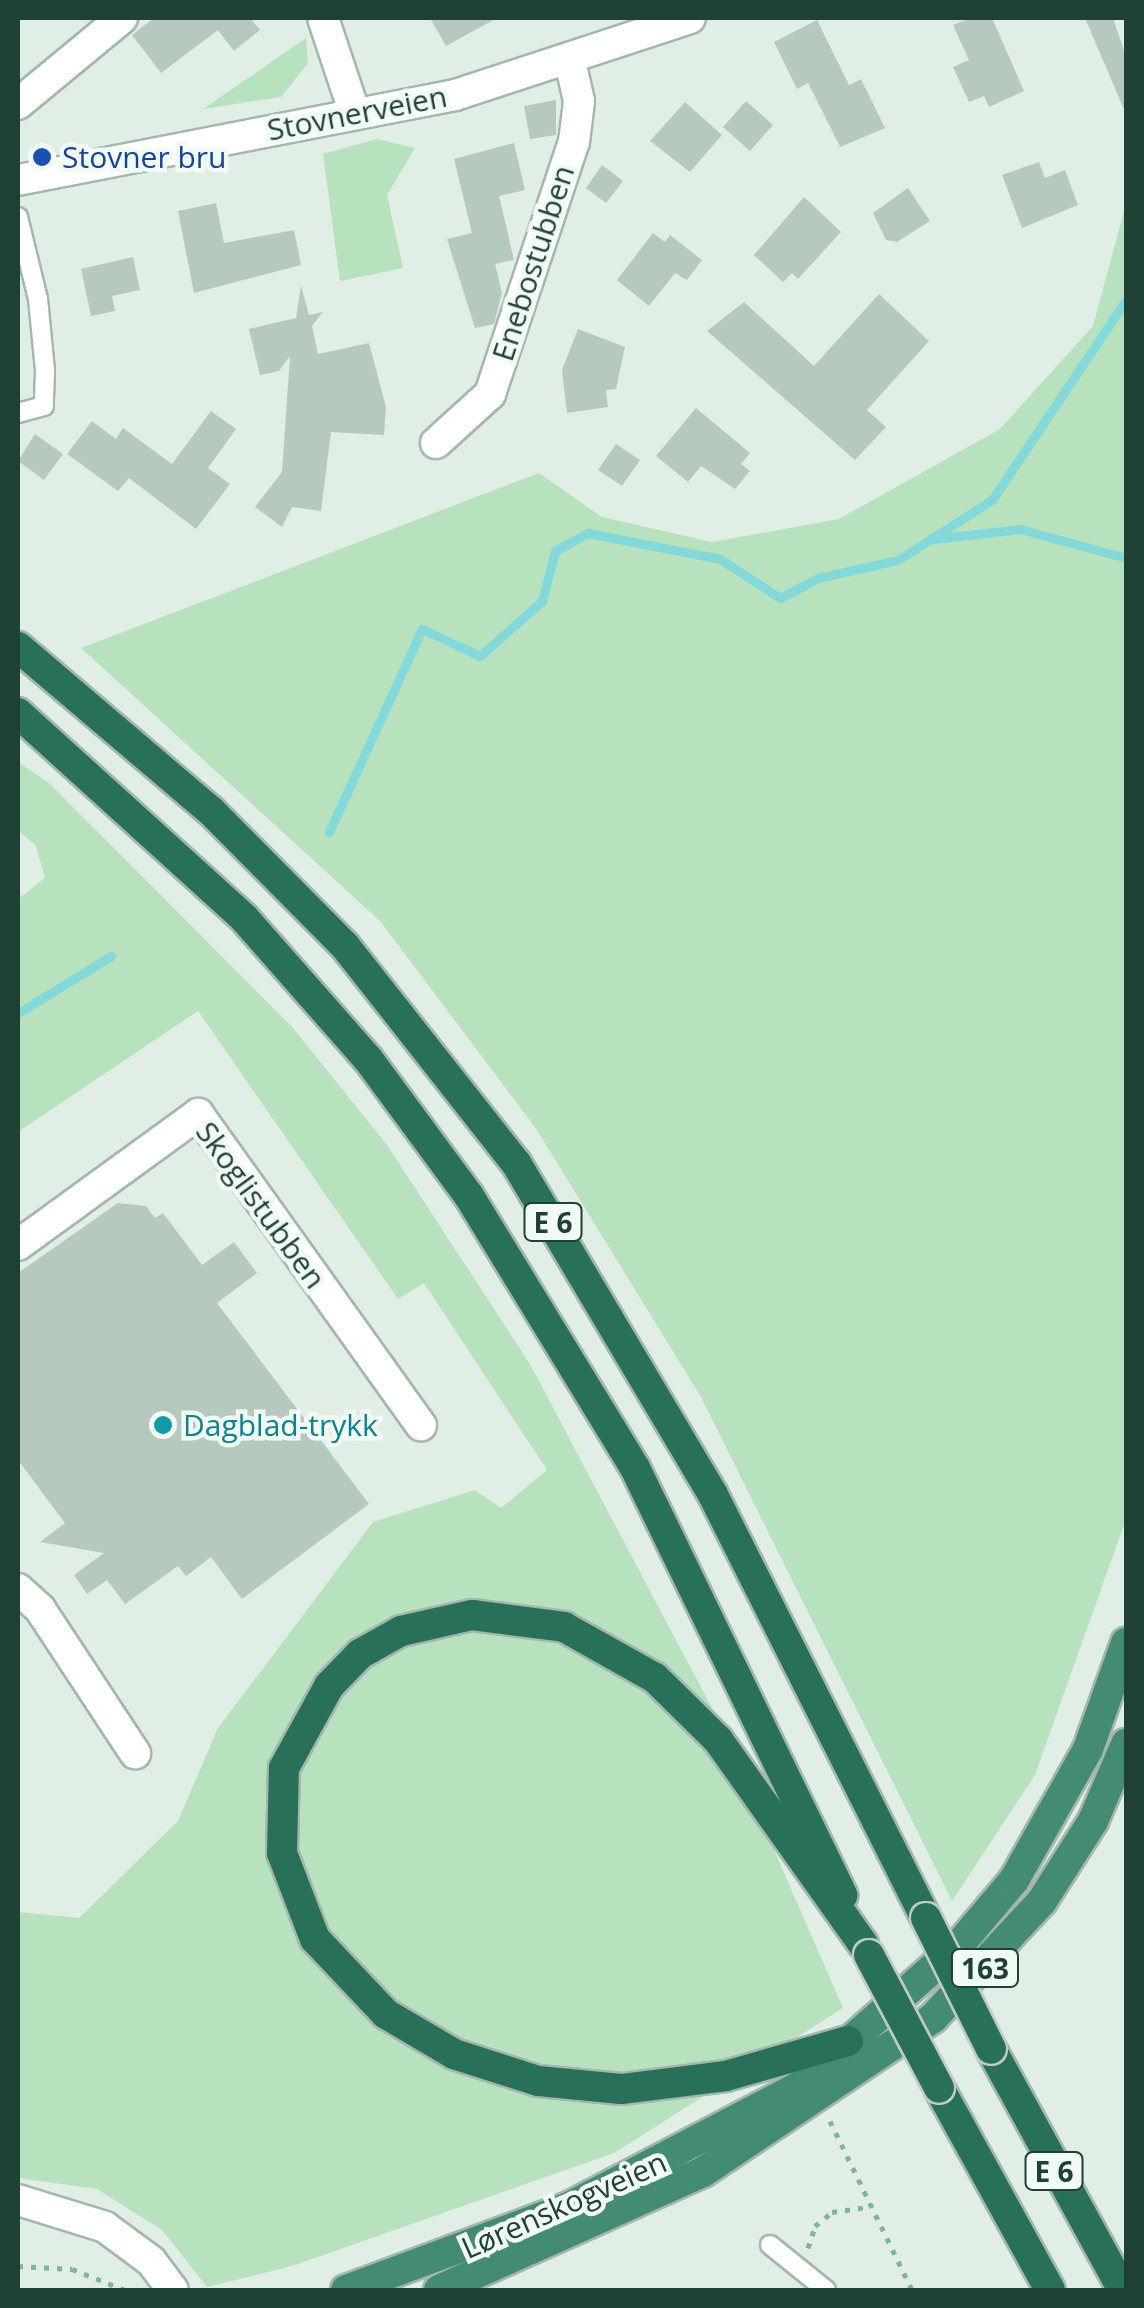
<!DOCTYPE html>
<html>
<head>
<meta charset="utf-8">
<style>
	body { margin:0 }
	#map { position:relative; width:1144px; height:2308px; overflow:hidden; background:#e1eee6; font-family:"Open Sans",sans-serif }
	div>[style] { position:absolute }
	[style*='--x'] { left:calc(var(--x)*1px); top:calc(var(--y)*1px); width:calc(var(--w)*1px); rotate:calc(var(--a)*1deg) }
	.green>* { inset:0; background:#b8e1bd }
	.stream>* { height:9px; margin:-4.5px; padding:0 4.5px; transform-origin:4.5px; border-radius:4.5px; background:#83d8d9 }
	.building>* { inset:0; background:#b6c9bf }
	.path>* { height:5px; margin-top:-2.5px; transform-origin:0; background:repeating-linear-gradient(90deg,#7eb59c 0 5px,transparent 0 13px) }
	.roads { filter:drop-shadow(2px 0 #a3b7ad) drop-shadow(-2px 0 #a3b7ad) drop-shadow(0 2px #a3b7ad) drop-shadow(0 -2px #a3b7ad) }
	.service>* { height:18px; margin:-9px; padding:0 9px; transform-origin:9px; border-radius:9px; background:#fff }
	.minor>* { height:30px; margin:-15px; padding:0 15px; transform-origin:15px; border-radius:15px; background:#fff }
	.tertiary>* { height:30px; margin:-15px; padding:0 15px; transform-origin:15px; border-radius:15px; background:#fff }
	.trunk>* { height:30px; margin:-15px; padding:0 15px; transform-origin:15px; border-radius:15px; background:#448c71 }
	.motorway>* { height:30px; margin:-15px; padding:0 15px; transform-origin:15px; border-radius:15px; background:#287057 }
	.bridges { filter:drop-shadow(2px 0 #c0cac6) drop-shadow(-2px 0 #c0cac6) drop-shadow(0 2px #c0cac6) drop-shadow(0 -2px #c0cac6) }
	.motorway-bridge>* { height:30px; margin:-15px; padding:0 15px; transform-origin:15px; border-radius:15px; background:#287057 }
	.dots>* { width:28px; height:28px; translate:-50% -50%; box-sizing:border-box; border:5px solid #f2faf5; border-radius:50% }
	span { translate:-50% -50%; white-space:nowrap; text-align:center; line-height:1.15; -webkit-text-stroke:9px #f2faf5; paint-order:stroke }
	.shield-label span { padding:2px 8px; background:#f2faf5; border:2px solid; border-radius:8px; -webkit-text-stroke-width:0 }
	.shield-label { font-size:28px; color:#1f4133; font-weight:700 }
	.street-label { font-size:30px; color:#1f4133 }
	.transit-label { font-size:30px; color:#164399 }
	.left { translate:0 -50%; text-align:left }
	.culture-label { font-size:30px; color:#0d838f }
	.frame { position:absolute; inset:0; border:20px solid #1f4133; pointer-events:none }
</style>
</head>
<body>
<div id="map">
	<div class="green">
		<i style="clip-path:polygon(306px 38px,308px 63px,281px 97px,203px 109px)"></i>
		<i style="clip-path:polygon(377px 139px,415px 148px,387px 195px,403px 268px,340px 281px,323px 154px)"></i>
		<i style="clip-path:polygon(1126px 204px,1126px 1519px,1035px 1775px,952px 1901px,701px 1397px,535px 1127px,380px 921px,81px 648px,539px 473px,602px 517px,712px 542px,839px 519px,1000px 429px,1093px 326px)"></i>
		<i style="clip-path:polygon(18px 762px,49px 783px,293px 1028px,387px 1145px,530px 1364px,714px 1712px,843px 2008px,614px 2153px,292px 2266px,207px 2287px,162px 2230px,97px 2189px,18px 2178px,18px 1912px,79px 1918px,178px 1821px,218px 1728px,373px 1522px,475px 1490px,501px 1508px,547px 1470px,424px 1283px,398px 1299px,198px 1011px,18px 1132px,18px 899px,45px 878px,36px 846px,18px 830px)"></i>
	</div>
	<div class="stream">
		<i style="--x:934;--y:539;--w:87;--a:-6.6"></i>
		<i style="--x:1020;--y:529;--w:110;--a:15.3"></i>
		<i style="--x:329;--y:832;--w:223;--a:-65.4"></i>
		<i style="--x:422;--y:629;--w:64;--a:25"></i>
		<i style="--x:480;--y:656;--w:83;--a:-41.6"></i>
		<i style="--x:542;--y:601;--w:52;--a:-75.4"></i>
		<i style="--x:555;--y:551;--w:38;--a:-29"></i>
		<i style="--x:588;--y:533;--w:135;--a:11.1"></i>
		<i style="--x:720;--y:559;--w:72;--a:33"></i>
		<i style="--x:780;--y:598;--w:43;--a:-27.8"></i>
		<i style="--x:818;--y:578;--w:82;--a:-12.7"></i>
		<i style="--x:898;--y:560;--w:112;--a:-32.6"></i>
		<i style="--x:992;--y:500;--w:241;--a:-56.2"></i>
		<i style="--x:18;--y:1013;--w:109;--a:-31.5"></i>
	</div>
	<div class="building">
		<i style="clip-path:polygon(154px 18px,250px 18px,260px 30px,234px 51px,218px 30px,161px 73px,132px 35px)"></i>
		<i style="clip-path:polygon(430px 18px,497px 18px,446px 46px)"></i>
		<i style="clip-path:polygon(971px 18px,992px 18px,1024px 91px,989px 107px,984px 96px,969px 102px,953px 67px,969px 60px,953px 25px)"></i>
		<i style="clip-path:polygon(1085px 18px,1113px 18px,1126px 57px,1126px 114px)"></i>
		<i style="clip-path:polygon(817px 20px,849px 85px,861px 79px,885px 128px,840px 147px,808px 83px,797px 89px,774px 42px)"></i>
		<i style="clip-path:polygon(556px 100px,556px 135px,530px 139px,524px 106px)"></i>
		<i style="clip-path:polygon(746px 101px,773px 125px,750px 151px,723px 127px)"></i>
		<i style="clip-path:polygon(685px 102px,722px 135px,690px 172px,650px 141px)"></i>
		<i style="clip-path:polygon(514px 143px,525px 190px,499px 196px,514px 260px,495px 264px,502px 293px,494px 324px,475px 328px,447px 239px,472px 233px,454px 159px)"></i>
		<i style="clip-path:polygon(1039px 162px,1045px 178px,1065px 170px,1078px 205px,1022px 228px,1002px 175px)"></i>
		<i style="clip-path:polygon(602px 165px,623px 181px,606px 203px,586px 188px)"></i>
		<i style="clip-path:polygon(908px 188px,930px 221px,897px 242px,886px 240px,873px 213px)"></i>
		<i style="clip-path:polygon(804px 197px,841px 232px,798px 279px,792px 273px,783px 282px,754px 255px)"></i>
		<i style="clip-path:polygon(216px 203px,224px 243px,294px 230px,301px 265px,194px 293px,178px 211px)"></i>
		<i style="clip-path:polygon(653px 233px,665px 242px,670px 235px,702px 260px,687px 280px,675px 273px,649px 306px,617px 280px)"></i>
		<i style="clip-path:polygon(133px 257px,140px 290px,112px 296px,115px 311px,91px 316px,81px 269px)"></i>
		<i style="clip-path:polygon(301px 285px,309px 315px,323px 312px,312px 326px,318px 354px,369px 343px,386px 407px,384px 435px,331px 432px,321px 511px,292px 507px,282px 527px,255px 507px,282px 472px,290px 356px,279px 371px,260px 375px,249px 329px,296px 318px)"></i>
		<i style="clip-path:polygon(879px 294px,929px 341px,867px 410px,886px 427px,855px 460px,707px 331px,744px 302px,814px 366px)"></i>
		<i style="clip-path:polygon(578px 329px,625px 347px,616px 389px,606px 390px,608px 407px,567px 413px,562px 370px)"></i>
		<i style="clip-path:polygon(696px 408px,750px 453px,741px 464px,750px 471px,735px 489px,701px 466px,688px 482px,656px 456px)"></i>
		<i style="clip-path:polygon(211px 411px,236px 429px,208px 468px,230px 484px,196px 529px,129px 478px,118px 491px,67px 454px,92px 421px,116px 439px,123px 428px,172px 464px)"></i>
		<i style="clip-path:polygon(35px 434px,63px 454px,44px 480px,18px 461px)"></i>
		<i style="clip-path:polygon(616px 444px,640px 460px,622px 486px,598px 470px)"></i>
		<i style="clip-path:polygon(118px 1203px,146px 1206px,155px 1218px,163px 1213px,202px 1265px,234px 1242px,257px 1273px,217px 1303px,369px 1504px,242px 1599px,211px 1557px,186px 1576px,178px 1566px,125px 1604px,107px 1580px,87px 1594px,74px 1575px,104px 1553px,40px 1542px,65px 1523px,18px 1460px,18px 1273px)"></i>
	</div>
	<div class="path">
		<i style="--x:830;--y:2121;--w:188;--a:64.1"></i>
		<i style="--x:808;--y:2248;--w:23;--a:-72"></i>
		<i style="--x:815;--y:2226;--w:22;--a:-39"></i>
		<i style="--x:832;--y:2212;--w:37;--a:-8"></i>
		<i style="--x:18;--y:2266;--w:54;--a:3.2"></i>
		<i style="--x:72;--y:2269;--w:57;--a:21.6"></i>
	</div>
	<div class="roads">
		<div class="service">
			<i style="--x:18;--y:217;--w:84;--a:76.3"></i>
			<i style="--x:38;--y:299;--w:72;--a:84.4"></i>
			<i style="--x:45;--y:371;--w:35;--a:92"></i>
			<i style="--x:44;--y:406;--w:27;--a:165"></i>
			<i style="--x:770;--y:2245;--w:72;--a:38.8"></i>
		</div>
		<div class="minor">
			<i style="--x:323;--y:18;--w:101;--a:71.6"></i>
			<i style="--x:18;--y:104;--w:135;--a:-39.6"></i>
			<i style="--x:436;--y:443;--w:73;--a:-42.2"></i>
			<i style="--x:490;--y:394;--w:266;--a:-71.6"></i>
			<i style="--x:574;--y:142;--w:41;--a:-83"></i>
			<i style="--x:579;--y:101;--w:41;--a:-102.7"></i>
			<i style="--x:18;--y:1245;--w:223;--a:-36"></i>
			<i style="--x:198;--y:1114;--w:383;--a:54.4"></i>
			<i style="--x:18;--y:1589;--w:30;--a:42"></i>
			<i style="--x:40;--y:1609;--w:173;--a:56.6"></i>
		</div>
		<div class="tertiary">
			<i style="--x:18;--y:180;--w:445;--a:-11"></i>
			<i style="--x:455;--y:95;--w:247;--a:-18.1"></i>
			<i style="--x:18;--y:2200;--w:91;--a:17.2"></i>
			<i style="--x:105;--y:2227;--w:57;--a:36.5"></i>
			<i style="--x:151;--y:2261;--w:36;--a:53"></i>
		</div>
		<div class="trunk">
			<i style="--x:346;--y:2290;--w:236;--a:-20.4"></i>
			<i style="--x:567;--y:2208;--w:261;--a:-27.6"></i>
			<i style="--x:798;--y:2087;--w:216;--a:-41.4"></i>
			<i style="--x:960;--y:1944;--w:84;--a:-49.8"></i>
			<i style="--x:1014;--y:1880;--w:150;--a:-60.5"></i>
			<i style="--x:1088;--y:1749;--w:113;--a:-70.3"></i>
			<i style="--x:439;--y:2290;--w:289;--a:-24.1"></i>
			<i style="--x:703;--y:2172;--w:277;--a:-33.8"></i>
			<i style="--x:933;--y:2018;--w:160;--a:-47"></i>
			<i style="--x:1042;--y:1901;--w:95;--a:-57.5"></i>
			<i style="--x:1093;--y:1821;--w:84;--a:-66.8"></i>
		</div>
		<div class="motorway">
			<i style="--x:18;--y:647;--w:253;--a:40.4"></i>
			<i style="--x:211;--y:811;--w:190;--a:45.2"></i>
			<i style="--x:345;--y:946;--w:276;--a:51.8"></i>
			<i style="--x:516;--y:1163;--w:386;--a:59.3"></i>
			<i style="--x:713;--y:1495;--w:474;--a:63.3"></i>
			<i style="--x:18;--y:713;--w:305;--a:42.2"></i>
			<i style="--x:244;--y:918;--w:188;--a:48.7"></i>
			<i style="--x:368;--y:1059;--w:170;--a:53.6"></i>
			<i style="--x:469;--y:1196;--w:319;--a:58.6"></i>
			<i style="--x:635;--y:1468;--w:475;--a:64.1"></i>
			<i style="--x:848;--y:2041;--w:127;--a:164"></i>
			<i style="--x:726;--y:2076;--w:106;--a:172.9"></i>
			<i style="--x:621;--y:2089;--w:83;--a:-174.5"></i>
			<i style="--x:538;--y:2081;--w:88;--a:-162.2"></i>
			<i style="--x:454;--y:2054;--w:79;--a:-149.5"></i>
			<i style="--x:386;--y:2014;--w:103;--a:-133.4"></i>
			<i style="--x:315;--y:1939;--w:92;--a:-111"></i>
			<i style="--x:282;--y:1853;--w:85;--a:-88.7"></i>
			<i style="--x:284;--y:1768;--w:94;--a:-61.2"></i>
			<i style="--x:329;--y:1686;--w:45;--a:-45.9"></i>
			<i style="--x:360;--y:1654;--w:47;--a:-29.3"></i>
			<i style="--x:401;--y:1631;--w:73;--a:-12.7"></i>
			<i style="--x:472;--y:1615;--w:93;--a:7.4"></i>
			<i style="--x:564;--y:1627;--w:104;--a:29.3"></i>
			<i style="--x:655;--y:1678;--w:88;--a:44.5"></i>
			<i style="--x:718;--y:1740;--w:250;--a:54.6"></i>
			<i style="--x:991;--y:2049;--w:275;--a:61.3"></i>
			<i style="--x:939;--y:2088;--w:230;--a:61.2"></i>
		</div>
	</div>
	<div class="bridges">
		<div class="motorway-bridge">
			<i style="--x:926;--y:1918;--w:146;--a:63.6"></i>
			<i style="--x:869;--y:1955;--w:150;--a:62.2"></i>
		</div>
	</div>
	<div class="dots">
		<i style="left:42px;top:157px;background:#1a4fb4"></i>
		<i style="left:163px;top:1425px;background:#0f9aa8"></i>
	</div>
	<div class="shield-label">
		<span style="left:553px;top:1222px">E 6</span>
		<span style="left:985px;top:1968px">163</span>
		<span style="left:1054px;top:2171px">E 6</span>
	</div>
	<div class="street-label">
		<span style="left:357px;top:113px;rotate:-11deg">Stovnerveien</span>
		<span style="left:533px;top:263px;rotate:-72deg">Enebostubben</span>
		<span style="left:261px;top:1205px;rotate:54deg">Skoglistubben</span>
		<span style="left:564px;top:2205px;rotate:-24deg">Lørenskogveien</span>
	</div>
	<div class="transit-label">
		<span class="left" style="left:62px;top:157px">Stovner bru</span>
	</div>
	<div class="culture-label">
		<span class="left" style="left:183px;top:1425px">Dagblad-trykk</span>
	</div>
	<div class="frame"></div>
</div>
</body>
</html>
